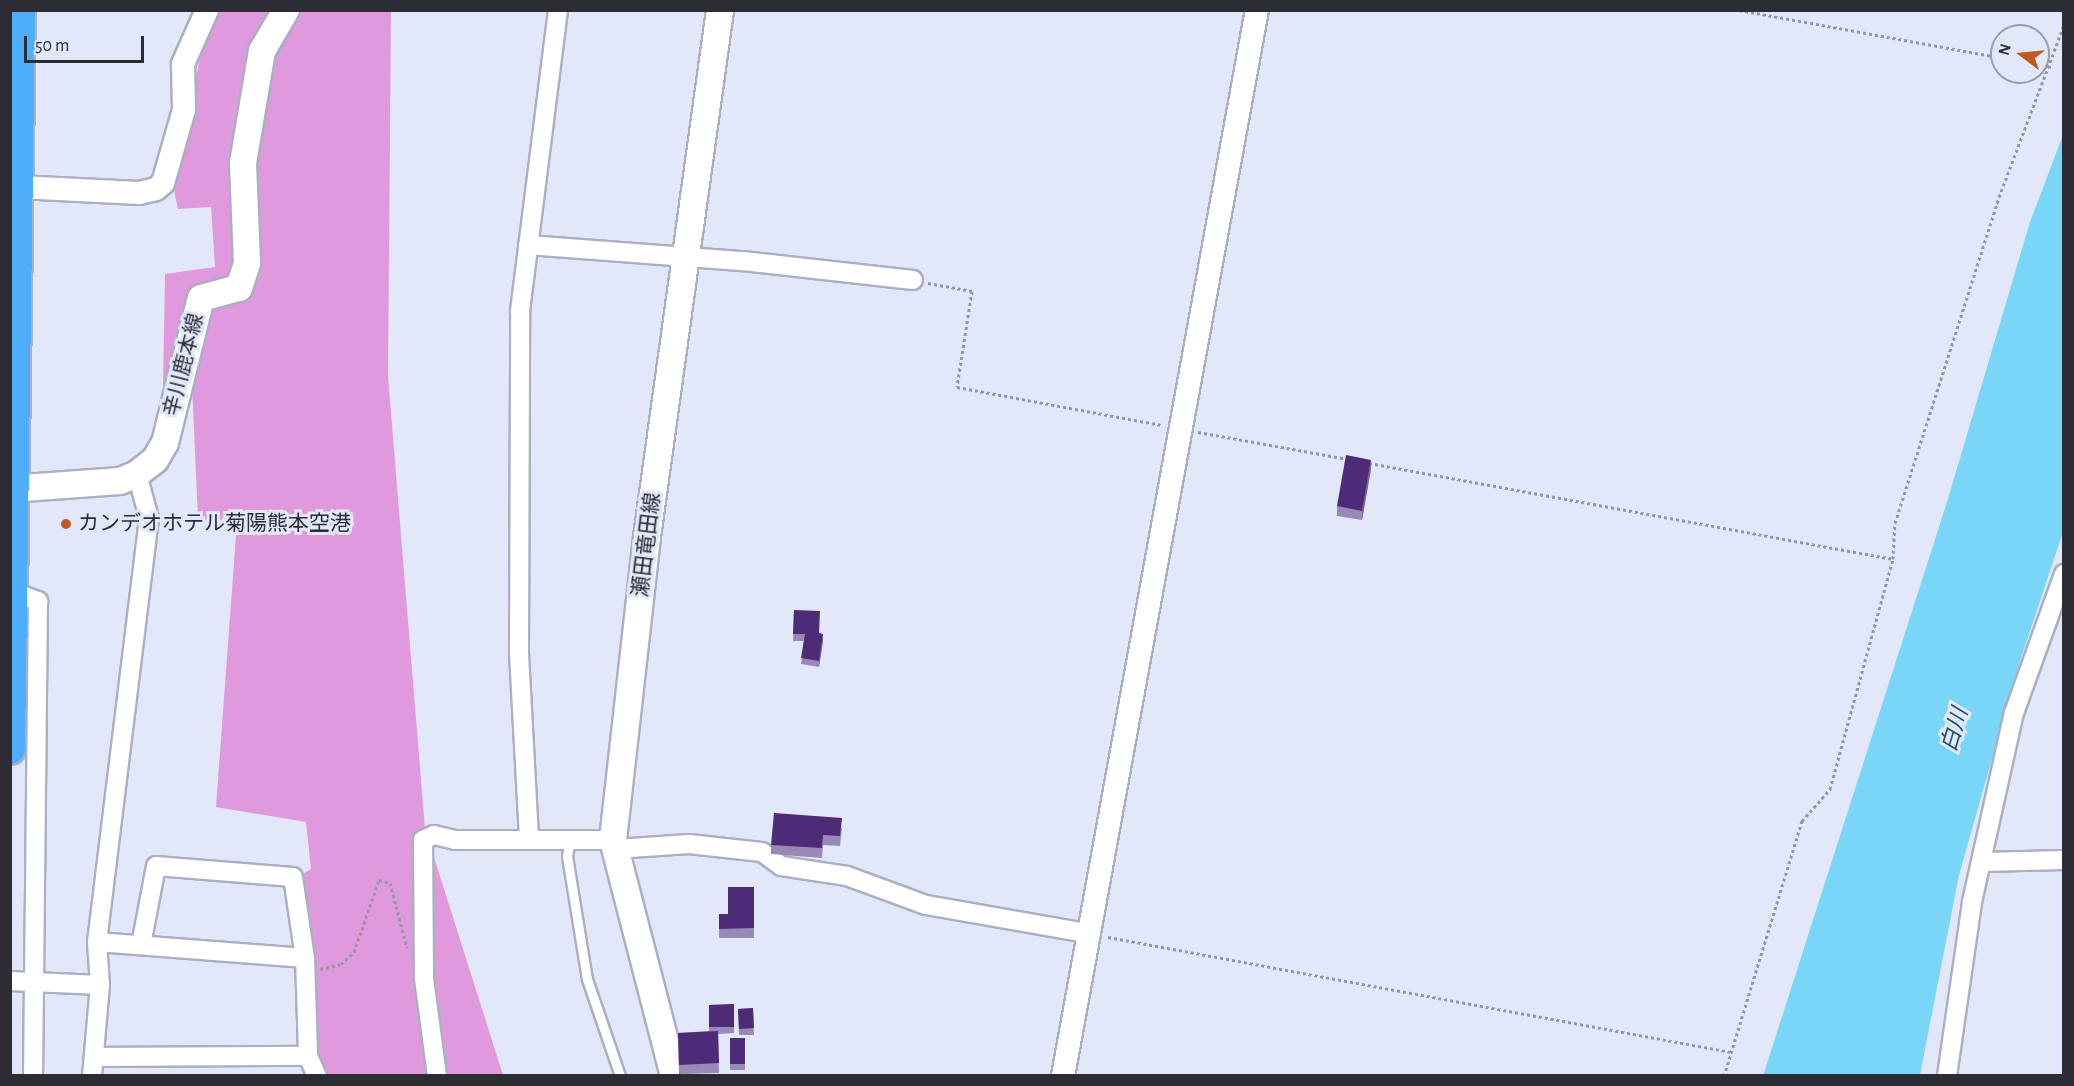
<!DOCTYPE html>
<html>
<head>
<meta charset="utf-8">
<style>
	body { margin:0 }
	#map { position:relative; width:2074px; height:1086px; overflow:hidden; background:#e2e7fa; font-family:"Alegreya Sans","Noto Sans JP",sans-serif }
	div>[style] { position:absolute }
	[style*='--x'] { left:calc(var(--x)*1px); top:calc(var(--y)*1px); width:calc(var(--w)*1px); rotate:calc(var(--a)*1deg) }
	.forest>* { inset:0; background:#e199de }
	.water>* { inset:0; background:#79d6f6 }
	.path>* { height:3px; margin-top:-1.5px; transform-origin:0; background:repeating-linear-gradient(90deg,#9396a5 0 3px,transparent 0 6px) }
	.roads { filter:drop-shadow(2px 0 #abafc2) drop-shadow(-2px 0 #abafc2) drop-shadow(0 2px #abafc2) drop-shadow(0 -2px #abafc2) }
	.service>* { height:9px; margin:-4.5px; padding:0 4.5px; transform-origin:4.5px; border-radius:4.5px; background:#fff }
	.minor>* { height:18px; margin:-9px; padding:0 9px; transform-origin:9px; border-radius:9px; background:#fff }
	.tertiary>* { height:22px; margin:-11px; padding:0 11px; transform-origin:11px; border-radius:11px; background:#fff }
	.secondary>* { height:26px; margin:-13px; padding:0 13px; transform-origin:13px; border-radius:13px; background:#fff }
	.trunk>* { height:30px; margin:-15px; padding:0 15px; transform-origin:15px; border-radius:15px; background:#4eaefa }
	.wall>* { inset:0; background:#9889b8 }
	.shaded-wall>* { inset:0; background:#7a639e }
	.building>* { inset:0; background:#4d2b76 }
	.dots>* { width:16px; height:16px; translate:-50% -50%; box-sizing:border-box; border:3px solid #e2e7fa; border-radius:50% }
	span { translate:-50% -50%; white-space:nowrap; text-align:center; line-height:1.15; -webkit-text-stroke:6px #e2e7fa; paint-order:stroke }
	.street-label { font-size:21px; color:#2b2c34 }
	.poi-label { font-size:21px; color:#2b2c34 }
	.left { translate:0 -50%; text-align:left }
	.water-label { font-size:22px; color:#1d5263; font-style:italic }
	.frame { position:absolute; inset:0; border:12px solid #2b2c34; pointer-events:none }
	.north { position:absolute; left:1990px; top:24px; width:60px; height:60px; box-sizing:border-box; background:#e2e7fa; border:2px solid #999cab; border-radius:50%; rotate:286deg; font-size:16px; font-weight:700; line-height:24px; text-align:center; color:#2b2c34 }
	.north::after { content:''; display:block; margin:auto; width:21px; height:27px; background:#bc5a20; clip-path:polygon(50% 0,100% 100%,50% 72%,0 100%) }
	.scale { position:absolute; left:24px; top:36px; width:120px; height:27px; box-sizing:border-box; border:3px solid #2b2c34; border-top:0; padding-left:8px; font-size:18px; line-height:21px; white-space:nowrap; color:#2b2c34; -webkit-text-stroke:4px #e2e7fa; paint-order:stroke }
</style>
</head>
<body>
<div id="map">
	<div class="forest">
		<i style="clip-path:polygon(211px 11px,391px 11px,388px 376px,425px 829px,503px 1075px,323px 1075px,313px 1055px,298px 877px,311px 869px,306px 822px,216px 807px,237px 522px,198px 519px,192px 385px,163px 389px,165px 274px,215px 267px,211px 207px,178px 209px,172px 181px)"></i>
	</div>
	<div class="water">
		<i style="clip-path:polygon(2063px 135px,2063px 532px,2019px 664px,1959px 875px,1920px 1075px,1763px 1076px,1947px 502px,2030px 222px)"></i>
	</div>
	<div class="path">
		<i style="--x:1739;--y:10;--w:267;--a:10.3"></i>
		<i style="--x:2038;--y:65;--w:13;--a:9"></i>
		<i style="--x:928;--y:283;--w:45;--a:10.3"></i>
		<i style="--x:972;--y:291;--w:97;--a:98.9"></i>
		<i style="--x:957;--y:387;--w:208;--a:10.5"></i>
		<i style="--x:1198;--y:432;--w:152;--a:10.2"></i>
		<i style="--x:1369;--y:463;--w:533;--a:10.38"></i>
		<i style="--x:1108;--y:937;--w:634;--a:10.46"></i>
		<i style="--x:320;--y:969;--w:22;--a:-13"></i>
		<i style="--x:341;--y:964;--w:18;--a:-43"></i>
		<i style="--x:354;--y:952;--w:76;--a:-70.9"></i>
		<i style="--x:379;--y:880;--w:11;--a:15"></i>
		<i style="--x:390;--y:883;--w:67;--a:75.3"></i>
		<i style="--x:1724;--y:1076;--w:267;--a:-73"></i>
		<i style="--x:1802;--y:821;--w:43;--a:-48.8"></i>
		<i style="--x:1830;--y:789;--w:238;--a:-74.7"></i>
		<i style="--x:1893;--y:559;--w:36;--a:-87"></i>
		<i style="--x:1895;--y:523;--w:342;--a:-72.3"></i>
		<i style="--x:1999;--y:197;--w:184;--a:-69.3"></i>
	</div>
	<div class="roads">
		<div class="service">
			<i style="--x:570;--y:839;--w:17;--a:100"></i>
			<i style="--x:567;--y:856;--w:125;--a:80.8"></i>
			<i style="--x:587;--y:979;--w:102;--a:71.2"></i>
		</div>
		<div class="minor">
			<i style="--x:528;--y:245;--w:216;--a:4.3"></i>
			<i style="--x:743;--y:261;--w:171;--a:6.4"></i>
			<i style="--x:14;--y:592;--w:26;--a:21"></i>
			<i style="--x:38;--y:601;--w:475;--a:90.6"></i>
			<i style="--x:529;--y:838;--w:186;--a:-93.1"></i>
			<i style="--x:519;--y:652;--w:341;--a:-89.8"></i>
			<i style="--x:520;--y:311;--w:303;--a:-82.8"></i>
			<i style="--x:616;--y:849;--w:73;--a:-3.9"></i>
			<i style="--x:689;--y:844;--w:73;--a:6.3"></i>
			<i style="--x:762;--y:852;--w:24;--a:36"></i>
			<i style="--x:781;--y:866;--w:67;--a:8.6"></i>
			<i style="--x:847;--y:876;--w:84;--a:20.2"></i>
			<i style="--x:926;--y:905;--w:163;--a:9.9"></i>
			<i style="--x:1982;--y:862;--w:82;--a:-1.4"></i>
			<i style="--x:97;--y:942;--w:209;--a:4.4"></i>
			<i style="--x:305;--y:958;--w:98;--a:88.2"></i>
			<i style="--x:308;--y:1056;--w:22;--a:66"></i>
			<i style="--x:141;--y:945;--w:80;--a:-79.2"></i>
			<i style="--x:156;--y:866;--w:137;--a:4.6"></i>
			<i style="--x:293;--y:877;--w:82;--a:81.6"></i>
			<i style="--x:10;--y:981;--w:90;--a:2.5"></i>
			<i style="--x:94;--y:1057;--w:214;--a:-0.3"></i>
			<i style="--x:92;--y:1076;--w:91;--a:-85"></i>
			<i style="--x:100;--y:985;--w:43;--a:-94"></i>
			<i style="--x:97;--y:942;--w:427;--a:-83"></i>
			<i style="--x:149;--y:518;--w:46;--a:-105.3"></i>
			<i style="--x:437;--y:1076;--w:99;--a:-97.6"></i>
			<i style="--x:424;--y:978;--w:138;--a:-90.4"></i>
			<i style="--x:423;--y:840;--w:12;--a:-24"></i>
			<i style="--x:434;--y:835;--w:22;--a:13"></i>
			<i style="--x:455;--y:840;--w:158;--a:0"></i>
			<i style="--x:1947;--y:1076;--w:176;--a:-81.8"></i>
			<i style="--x:1972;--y:902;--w:194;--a:-77.5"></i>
			<i style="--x:2014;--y:713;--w:148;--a:-70.2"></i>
		</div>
		<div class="tertiary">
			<i style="--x:18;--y:187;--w:121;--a:2.8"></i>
			<i style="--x:139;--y:193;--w:17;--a:-13"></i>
			<i style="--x:156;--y:189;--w:9;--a:-41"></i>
			<i style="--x:163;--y:183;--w:76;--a:-74"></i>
			<i style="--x:184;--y:110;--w:46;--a:-91.2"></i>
			<i style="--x:183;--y:64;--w:59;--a:-66"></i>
			<i style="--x:1063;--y:1076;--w:1084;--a:-79.69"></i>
		</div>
		<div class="secondary">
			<i style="--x:10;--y:489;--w:110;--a:-4.2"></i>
			<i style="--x:120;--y:481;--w:18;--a:-22"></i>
			<i style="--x:137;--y:474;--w:23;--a:-38"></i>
			<i style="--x:155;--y:460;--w:20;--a:-60"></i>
			<i style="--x:165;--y:443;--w:149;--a:-76.1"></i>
			<i style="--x:201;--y:298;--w:39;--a:-15"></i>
			<i style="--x:239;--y:288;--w:26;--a:-72"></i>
			<i style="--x:247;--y:263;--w:100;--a:-92.3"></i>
			<i style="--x:243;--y:163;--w:114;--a:-80.4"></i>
			<i style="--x:262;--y:51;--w:48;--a:-59.7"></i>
			<i style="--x:674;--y:1076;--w:244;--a:-104.5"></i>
			<i style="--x:613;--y:840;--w:305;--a:-83.6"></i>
			<i style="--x:647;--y:537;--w:532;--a:-82.11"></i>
		</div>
		<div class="trunk">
			<i style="--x:10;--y:749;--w:739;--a:-89.22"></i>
		</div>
	</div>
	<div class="wall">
		<i style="clip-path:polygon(1371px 469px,1362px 520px,1337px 516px,1337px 506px)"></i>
		<i style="clip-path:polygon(794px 610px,819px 633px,823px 641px,819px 667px,801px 664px,804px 641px,793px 641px)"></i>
		<i style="clip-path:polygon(842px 828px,840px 846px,823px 845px,822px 858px,771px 854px,771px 845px)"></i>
		<i style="clip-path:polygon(754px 887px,754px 938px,719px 938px,719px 914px,728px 914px)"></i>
		<i style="clip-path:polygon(734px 1004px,734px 1033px,718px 1034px,719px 1073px,679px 1074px,678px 1033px,709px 1031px,709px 1005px)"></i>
		<i style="clip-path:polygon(753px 1008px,754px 1035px,739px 1035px,738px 1009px)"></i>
		<i style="clip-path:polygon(730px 1038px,745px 1038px,745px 1070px,730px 1070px)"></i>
	</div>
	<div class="shaded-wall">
		<i style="clip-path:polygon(1371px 460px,1371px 469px,1362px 520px,1362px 511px)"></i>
		<i style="clip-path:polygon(823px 634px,823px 641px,819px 667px,819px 661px)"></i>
	</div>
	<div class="building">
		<i style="clip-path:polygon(1346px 455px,1371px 460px,1362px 511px,1337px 506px)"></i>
		<i style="clip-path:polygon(794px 610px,820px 611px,819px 633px,823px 634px,819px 661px,801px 658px,805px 634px,793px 634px)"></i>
		<i style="clip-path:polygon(774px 813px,842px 818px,840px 836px,823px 835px,822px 848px,771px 845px)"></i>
		<i style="clip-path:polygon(728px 887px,754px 887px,754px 928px,719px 929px,719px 914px,728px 914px)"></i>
		<i style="clip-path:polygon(734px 1004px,734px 1027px,709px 1027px,709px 1005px)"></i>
		<i style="clip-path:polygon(753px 1008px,754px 1028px,739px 1029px,738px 1009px)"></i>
		<i style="clip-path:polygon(718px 1031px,719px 1063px,679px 1065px,678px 1033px)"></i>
		<i style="clip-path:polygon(730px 1038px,745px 1038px,745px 1064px,730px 1064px)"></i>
	</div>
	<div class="dots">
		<i style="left:66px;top:524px;background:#bc5a20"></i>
	</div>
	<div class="street-label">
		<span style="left:184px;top:365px;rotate:-76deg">辛川鹿本線</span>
		<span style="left:647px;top:545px;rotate:-83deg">瀬田竜田線</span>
	</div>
	<div class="poi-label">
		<span class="left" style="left:78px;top:524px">カンデオホテル菊陽熊本空港</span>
	</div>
	<div class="water-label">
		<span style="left:1955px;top:730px;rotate:-73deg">白川</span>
	</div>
	<div class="frame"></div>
	<div class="north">N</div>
	<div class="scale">50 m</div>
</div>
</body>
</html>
